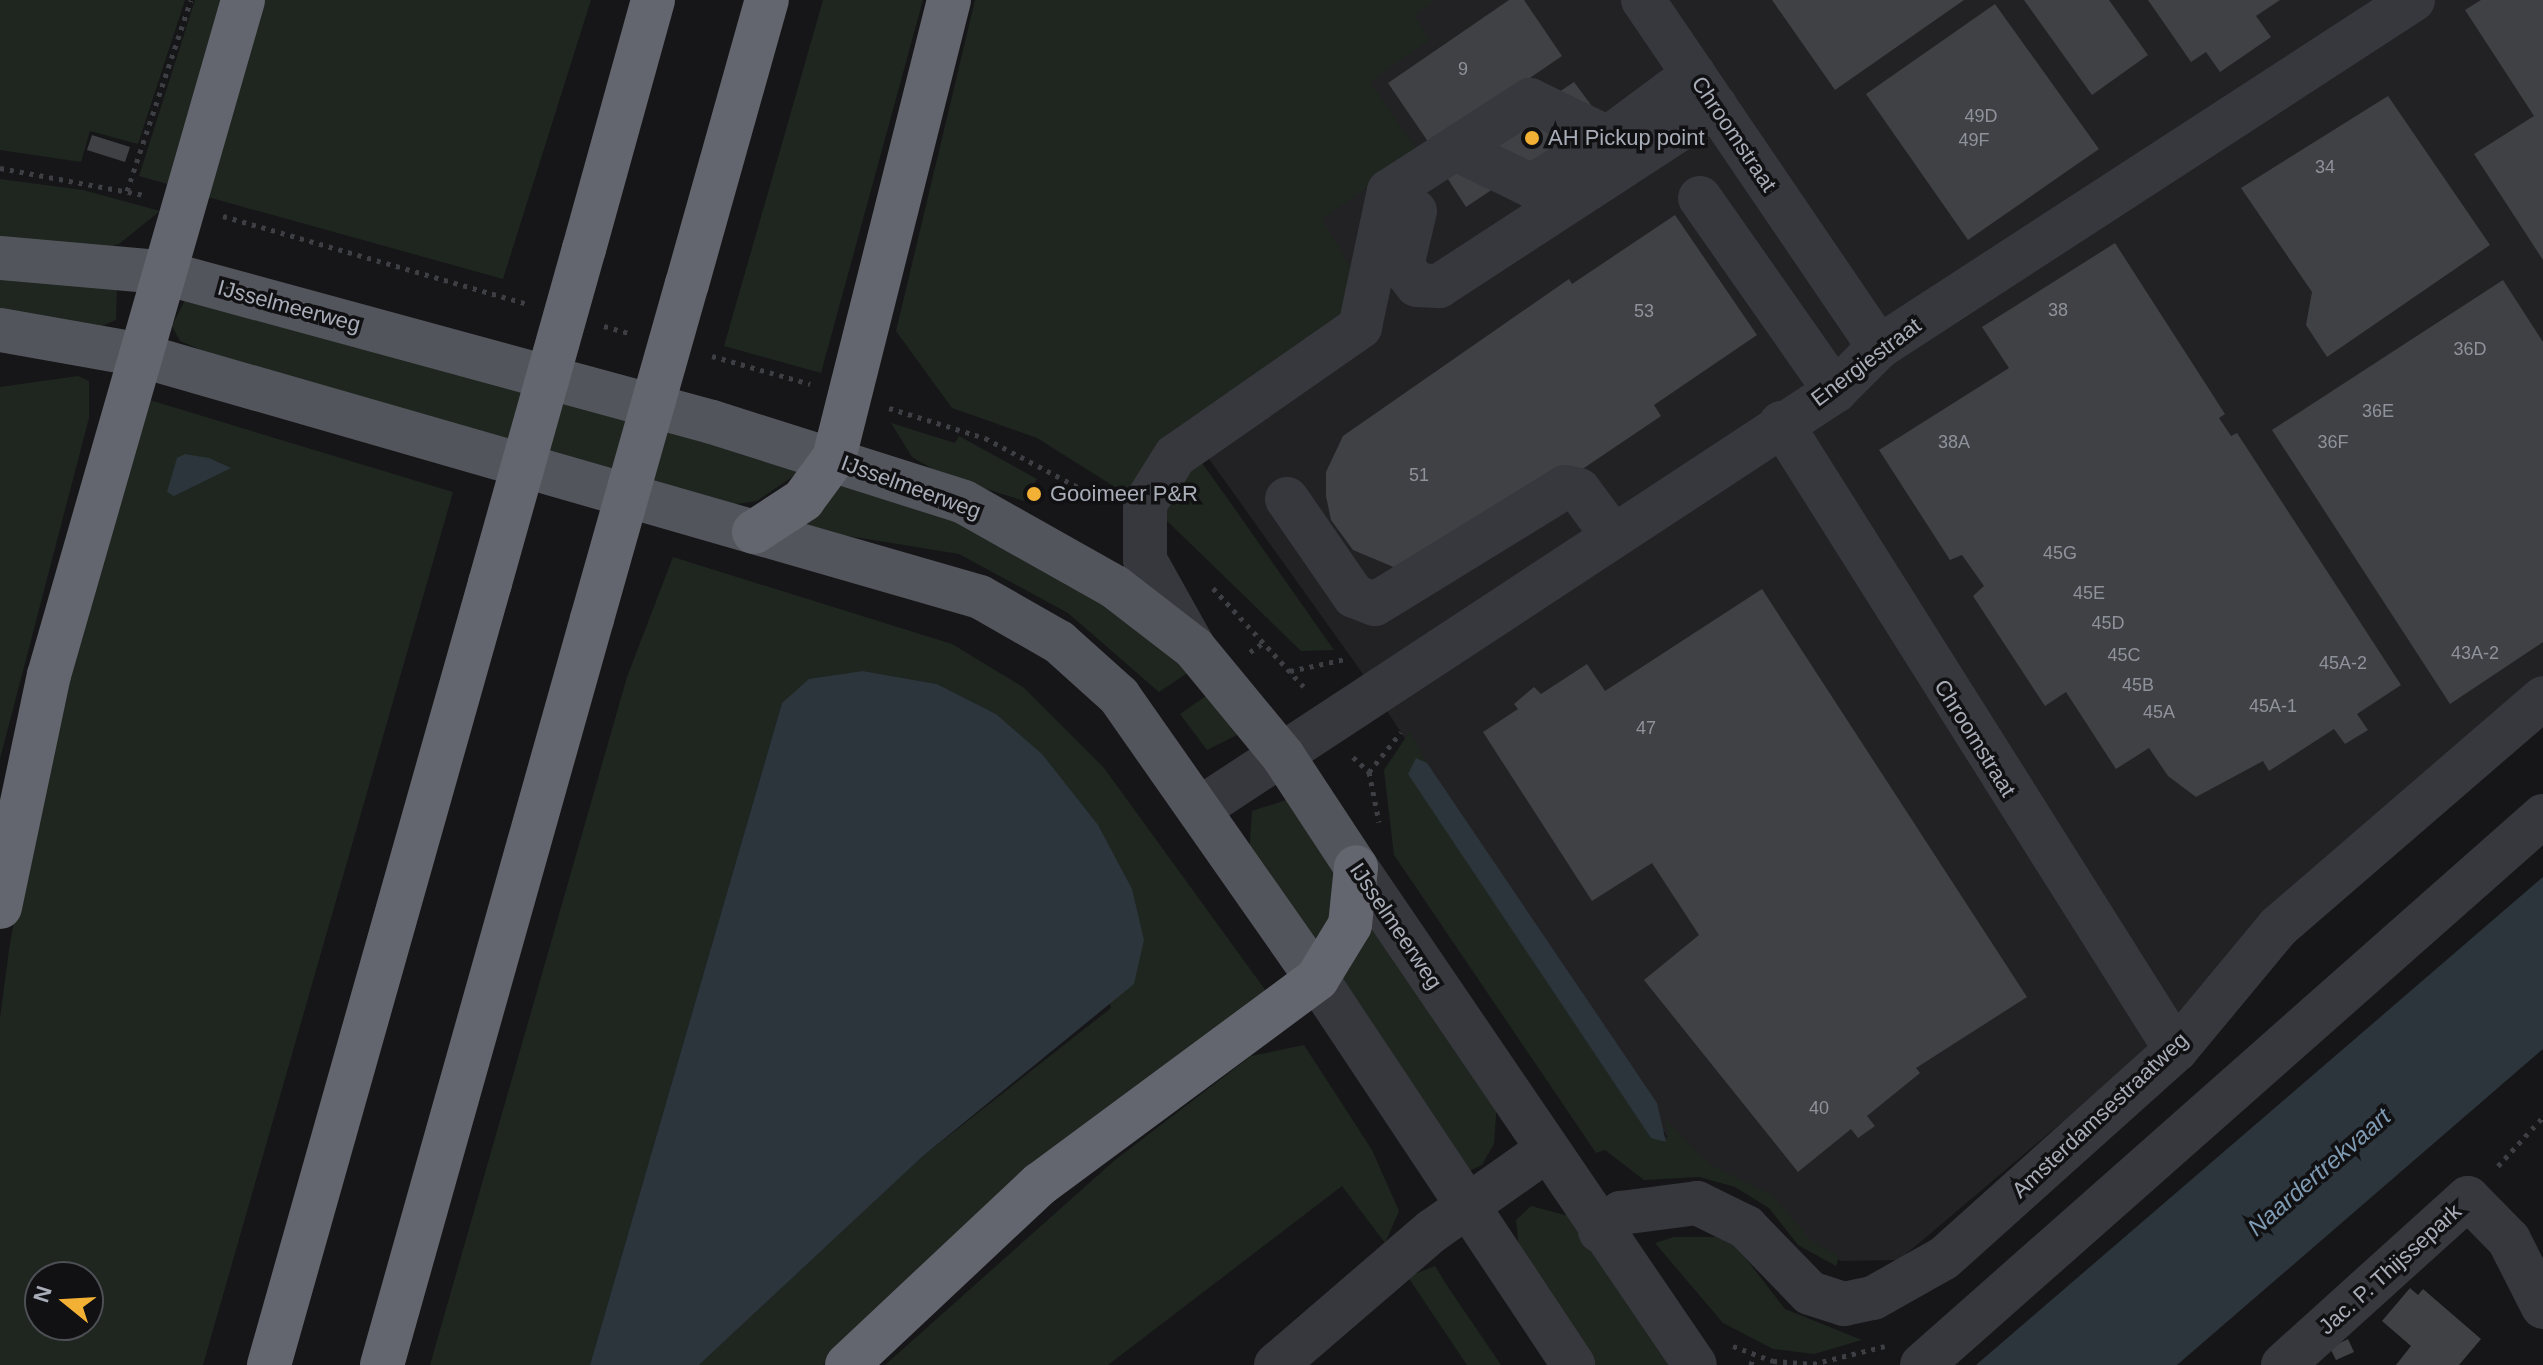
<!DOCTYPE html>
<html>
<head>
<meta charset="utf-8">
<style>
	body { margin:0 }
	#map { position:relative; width:2543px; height:1365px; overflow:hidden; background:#161618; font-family:Helvetica,sans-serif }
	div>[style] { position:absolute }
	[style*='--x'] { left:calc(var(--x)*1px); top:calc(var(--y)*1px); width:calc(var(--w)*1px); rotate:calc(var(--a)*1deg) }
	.built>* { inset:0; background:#222225 }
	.green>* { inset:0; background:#1e261f }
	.water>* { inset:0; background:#2c353c }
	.building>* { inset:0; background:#404145 }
	.path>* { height:5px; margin-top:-2.5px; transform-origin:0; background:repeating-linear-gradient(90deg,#3d3f44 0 4px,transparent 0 10px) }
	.minor>* { height:44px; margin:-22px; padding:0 22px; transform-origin:22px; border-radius:22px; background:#37383d }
	.major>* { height:44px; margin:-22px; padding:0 22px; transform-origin:22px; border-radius:22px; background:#53555c }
	.highway>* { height:44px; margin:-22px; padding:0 22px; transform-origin:22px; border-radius:22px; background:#63666e }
	.highway-bridge>* { height:44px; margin:-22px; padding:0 22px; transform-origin:22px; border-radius:22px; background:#63666e }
	.dots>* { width:22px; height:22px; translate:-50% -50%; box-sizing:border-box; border:4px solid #111113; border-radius:50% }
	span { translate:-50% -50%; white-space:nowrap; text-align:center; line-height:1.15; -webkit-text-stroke:7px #111113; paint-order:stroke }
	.number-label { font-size:18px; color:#8e929b }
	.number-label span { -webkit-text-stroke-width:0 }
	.street-label { font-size:22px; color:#a8adb8 }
	.poi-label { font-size:22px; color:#a8adb8 }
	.left { translate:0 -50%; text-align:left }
	.water-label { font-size:24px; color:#7f9bb3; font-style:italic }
	.north { position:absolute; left:24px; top:1261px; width:80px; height:80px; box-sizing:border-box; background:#111113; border:2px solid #4d4f55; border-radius:50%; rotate:288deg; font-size:22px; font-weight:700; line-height:32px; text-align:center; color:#a8adb8 }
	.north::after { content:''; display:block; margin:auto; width:28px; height:36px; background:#f2b134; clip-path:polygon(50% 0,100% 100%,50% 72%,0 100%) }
</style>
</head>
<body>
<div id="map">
	<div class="built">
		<i style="clip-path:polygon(1108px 0,2543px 0,2543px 687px,2153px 1045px,1899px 1260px,1841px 1261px,1801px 1236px,1760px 1193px,1674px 1147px,1358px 667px,1048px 234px)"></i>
	</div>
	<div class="green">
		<i style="clip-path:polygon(0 0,185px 0,138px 144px,90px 131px,81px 162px,0 150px)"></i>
		<i style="clip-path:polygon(195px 0,223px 0,171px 185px,139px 176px)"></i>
		<i style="clip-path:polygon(259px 0,591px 0,503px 279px,197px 194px)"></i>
		<i style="clip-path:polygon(823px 0,923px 0,821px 373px,724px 346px)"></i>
		<i style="clip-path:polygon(975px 0,1436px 0,1414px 15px,1429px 40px,1370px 82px,1419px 152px,1322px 219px,1352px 270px,1344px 319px,1177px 428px,1134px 499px,1037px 438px,952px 408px,896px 331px)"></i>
		<i style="clip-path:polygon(0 179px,83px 190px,160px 211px,119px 244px,98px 250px,0 241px)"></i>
		<i style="clip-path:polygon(0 271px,117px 287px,116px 320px,95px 329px,0 311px)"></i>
		<i style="clip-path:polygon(185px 300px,783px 462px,798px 473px,757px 501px,722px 506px,258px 374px,180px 341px,172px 326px)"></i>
		<i style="clip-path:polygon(78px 376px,89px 381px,89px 418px,0 759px,0 387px)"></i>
		<i style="clip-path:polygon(evenodd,143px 398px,453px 492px,203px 1365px,0 1365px,0 1018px,9px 950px,32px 818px,143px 398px,40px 1277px,88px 1277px,88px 1325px,40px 1325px,40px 1277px)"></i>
		<i style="clip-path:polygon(891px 423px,955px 443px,959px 436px,1037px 479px,1024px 501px,945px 476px,912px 457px)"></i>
		<i style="clip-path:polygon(1197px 456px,1230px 502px,1334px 650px,1301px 651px,1163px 517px)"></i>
		<i style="clip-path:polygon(849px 478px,908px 496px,1095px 593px,1192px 670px,1159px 692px,1068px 613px,959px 554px,793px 527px)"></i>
		<i style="clip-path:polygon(673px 557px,952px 644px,1023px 687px,1104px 768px,1266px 991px,823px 1365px,699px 1365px,923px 1156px,1111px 1008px,996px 714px,937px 684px,863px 671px,782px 703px,590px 1365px,430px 1365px,627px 677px)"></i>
		<i style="clip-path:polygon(1213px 691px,1237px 735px,1207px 750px,1180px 714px)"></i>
		<i style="clip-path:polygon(1410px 731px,1427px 763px,1415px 759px,1651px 1138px,1668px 1137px,1665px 1119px,1709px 1164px,1772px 1195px,1811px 1240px,1839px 1257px,1836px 1266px,1798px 1245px,1769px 1208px,1735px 1187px,1699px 1177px,1644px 1180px,1605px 1150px,1596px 1153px,1394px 855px,1384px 770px)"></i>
		<i style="clip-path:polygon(1292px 798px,1338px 872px,1334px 913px,1314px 952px,1249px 854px,1252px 811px)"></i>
		<i style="clip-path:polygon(1367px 911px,1497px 1102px,1494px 1144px,1482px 1165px,1465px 1173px,1334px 979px)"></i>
		<i style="clip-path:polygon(1304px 1045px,1372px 1150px,1399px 1211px,1385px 1243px,1342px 1186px,1108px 1365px,885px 1365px,1115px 1160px,1251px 1056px)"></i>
		<i style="clip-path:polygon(1531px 1206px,1569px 1216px,1673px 1365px,1591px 1365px,1520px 1258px,1516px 1220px)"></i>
		<i style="clip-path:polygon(1674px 1237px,1717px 1237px,1737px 1247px,1785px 1309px,1862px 1340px,1814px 1354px,1773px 1349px,1723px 1323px,1655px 1243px)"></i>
		<i style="clip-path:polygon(1435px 1266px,1446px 1284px,1501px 1365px,1467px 1365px,1408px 1277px)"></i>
	</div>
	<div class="water">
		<i style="clip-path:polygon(185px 454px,209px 458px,231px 468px,174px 496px,167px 492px,177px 458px)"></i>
		<i style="clip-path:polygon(863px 671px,937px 684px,996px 714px,1042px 754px,1098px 825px,1132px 889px,1144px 940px,1134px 984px,923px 1156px,699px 1365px,590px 1365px,782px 703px,809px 679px)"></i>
		<i style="clip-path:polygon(1416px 758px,1427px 763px,1657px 1103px,1666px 1142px,1651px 1138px,1408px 774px)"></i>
		<i style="clip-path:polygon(2543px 877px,2543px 1049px,2177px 1365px,1976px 1365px)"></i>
	</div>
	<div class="building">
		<i style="clip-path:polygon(1509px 0,1524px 0,1562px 56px,1431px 146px,1388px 83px)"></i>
		<i style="clip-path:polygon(1772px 0,1964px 0,1835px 90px)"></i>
		<i style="clip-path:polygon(2024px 0,2109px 0,2148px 55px,2092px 95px)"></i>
		<i style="clip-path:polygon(2148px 0,2280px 0,2256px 16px,2271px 37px,2220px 72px,2206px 52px,2191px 62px)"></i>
		<i style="clip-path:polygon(2481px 0,2543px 0,2543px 260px,2474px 154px,2534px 116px,2465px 10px)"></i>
		<i style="clip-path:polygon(1995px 4px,2099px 149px,1968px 240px,1866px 94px)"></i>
		<i style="clip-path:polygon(1574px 82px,1600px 117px,1466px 207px,1442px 170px)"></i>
		<i style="clip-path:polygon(2388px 96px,2490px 245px,2327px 357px,2306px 325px,2312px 292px,2241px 188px)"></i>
		<i style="clip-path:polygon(92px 135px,130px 147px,125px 162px,87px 150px)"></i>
		<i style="clip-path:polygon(1675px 215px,1757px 335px,1654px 405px,1661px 416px,1445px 562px,1403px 571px,1353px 550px,1331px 520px,1326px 496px,1326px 472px,1343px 436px,1569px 279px,1572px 284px)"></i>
		<i style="clip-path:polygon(2115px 243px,2225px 414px,2219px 418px,2231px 436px,2237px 433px,2401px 685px,2357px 714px,2368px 730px,2345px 744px,2334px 729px,2269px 771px,2263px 761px,2196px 797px,2168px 776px,2149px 748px,2116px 769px,2066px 692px,2045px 706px,1973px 596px,1984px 586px,1962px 555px,1950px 560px,1879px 450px,2009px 368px,1982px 327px)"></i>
		<i style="clip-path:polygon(2503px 280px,2543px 342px,2543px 642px,2450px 704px,2272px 430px)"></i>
		<i style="clip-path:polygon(1762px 589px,2027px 997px,1916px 1068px,1920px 1073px,1867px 1116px,1875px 1126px,1858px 1138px,1851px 1129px,1798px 1172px,1644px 980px,1699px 935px,1652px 863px,1592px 901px,1483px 732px,1518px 709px,1514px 704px,1534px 687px,1541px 694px,1587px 664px,1605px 691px)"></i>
		<i style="clip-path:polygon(2410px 1288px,2418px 1295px,2423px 1289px,2481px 1339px,2459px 1365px,2396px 1365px,2411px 1346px,2382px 1321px)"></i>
		<i style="clip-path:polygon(2348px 1339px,2354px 1352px,2336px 1360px,2330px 1348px)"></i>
	</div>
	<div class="path">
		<i style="--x:0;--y:168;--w:147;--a:10.6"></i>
		<i style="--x:127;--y:191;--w:201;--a:-71.5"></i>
		<i style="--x:223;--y:216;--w:314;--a:16.1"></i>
		<i style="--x:604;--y:326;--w:26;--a:16"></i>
		<i style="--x:712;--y:356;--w:102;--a:15.9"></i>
		<i style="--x:889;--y:408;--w:101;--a:17.4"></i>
		<i style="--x:985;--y:438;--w:132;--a:27.9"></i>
		<i style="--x:1213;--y:588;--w:137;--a:47.4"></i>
		<i style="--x:1250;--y:652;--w:19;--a:-35"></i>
		<i style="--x:1290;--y:671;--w:56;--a:-12.3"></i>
		<i style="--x:1353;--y:757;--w:22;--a:43"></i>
		<i style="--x:1369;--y:772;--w:51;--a:78.7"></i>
		<i style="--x:1369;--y:772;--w:51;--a:-51.3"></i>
		<i style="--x:2498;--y:1166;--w:67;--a:-47.4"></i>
		<i style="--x:1733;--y:1346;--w:43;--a:20.6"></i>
		<i style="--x:1773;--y:1361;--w:40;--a:4.3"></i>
		<i style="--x:1813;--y:1364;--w:74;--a:-14"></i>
		<i style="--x:1751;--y:1365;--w:9;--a:-77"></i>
	</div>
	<div class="minor">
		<i style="--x:1643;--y:0;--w:420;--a:55.8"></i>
		<i style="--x:1456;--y:149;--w:85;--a:26"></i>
		<i style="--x:1532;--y:186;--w:90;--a:-32.3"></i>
		<i style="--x:1700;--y:198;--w:236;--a:55"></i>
		<i style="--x:1415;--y:211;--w:57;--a:103.3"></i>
		<i style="--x:1402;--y:266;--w:24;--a:52"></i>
		<i style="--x:1417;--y:285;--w:22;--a:3"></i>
		<i style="--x:1439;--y:286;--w:330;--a:-33.1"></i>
		<i style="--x:1781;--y:423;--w:741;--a:57.79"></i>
		<i style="--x:1287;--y:499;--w:118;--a:55.4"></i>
		<i style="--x:1354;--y:596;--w:22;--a:21"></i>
		<i style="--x:1375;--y:604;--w:223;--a:-31.6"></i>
		<i style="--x:1565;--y:487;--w:14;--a:12"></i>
		<i style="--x:1579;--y:490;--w:57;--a:53.5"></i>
		<i style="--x:1193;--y:646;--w:98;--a:-119.2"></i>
		<i style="--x:1145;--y:560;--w:56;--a:-90"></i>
		<i style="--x:1145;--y:504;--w:57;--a:-58"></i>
		<i style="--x:1175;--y:456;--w:226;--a:-34.9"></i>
		<i style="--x:1360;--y:327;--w:139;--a:-78"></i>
		<i style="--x:1389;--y:191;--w:168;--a:-32.8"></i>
		<i style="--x:1530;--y:100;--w:87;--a:26"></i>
		<i style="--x:1608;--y:138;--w:107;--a:-36.7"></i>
		<i style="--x:1202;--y:807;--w:757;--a:-33.31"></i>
		<i style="--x:1835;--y:391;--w:62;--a:-45"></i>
		<i style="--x:1879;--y:347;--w:637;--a:-33.02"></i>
		<i style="--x:1356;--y:867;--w:602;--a:55.76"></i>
		<i style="--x:1317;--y:979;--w:463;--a:56.4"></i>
		<i style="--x:1600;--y:1231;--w:28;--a:-41"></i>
		<i style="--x:1621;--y:1213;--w:77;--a:-7.5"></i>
		<i style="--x:1697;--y:1203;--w:55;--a:26.1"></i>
		<i style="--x:1746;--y:1227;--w:92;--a:45.9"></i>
		<i style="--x:1810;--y:1293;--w:36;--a:18"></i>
		<i style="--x:1844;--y:1304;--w:30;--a:-12"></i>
		<i style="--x:1873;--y:1298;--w:81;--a:-29.4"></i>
		<i style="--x:1944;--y:1258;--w:312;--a:-41.9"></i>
		<i style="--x:2176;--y:1050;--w:160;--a:-50.3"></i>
		<i style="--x:2278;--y:927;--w:350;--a:-40.8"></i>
		<i style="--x:1276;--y:1365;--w:206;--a:-40.7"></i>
		<i style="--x:1432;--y:1231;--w:141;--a:-35.2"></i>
		<i style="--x:1922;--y:1365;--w:829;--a:-41.48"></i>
		<i style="--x:2283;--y:1365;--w:249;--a:-42.1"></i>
		<i style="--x:2468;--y:1198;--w:59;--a:45.7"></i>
		<i style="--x:2509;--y:1240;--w:75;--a:63.1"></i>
	</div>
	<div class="major">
		<i style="--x:0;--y:258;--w:162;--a:5"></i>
		<i style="--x:161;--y:272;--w:571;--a:15.23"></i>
		<i style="--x:712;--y:422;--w:264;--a:17.6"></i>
		<i style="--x:964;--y:502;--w:173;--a:29.4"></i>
		<i style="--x:1115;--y:587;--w:100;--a:37.7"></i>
		<i style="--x:1194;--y:648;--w:140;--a:50.5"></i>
		<i style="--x:1283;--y:756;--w:133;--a:56.7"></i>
		<i style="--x:0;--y:330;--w:138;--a:10"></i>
		<i style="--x:136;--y:354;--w:878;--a:16.06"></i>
		<i style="--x:980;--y:597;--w:91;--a:29.7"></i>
		<i style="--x:1059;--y:642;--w:81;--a:42"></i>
		<i style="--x:1119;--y:696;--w:345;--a:55"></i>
	</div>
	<div class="highway">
		<i style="--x:584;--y:249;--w:258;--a:-74.5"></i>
		<i style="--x:687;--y:284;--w:295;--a:-74.3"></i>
		<i style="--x:754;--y:532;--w:59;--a:-33.1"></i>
		<i style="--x:803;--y:500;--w:52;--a:-53.6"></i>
		<i style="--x:834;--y:458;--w:472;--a:-75.9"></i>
		<i style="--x:0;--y:907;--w:237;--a:-78.1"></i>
		<i style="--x:49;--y:675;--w:702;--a:-73.96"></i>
		<i style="--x:269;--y:1365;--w:813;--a:-74.22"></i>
		<i style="--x:382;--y:1365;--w:775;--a:-74.28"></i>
		<i style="--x:847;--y:1365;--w:265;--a:-43.2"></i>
		<i style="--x:1040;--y:1184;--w:345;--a:-36.5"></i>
		<i style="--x:1317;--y:979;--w:63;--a:-58.6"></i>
		<i style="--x:1350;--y:925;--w:58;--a:-84.1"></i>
	</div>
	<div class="highway-bridge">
		<i style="--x:490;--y:583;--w:347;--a:-74.3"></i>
		<i style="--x:592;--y:619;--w:348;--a:-74.2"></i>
	</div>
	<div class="dots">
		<i style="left:1532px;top:138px;background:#f2b134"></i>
		<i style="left:1034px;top:494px;background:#f2b134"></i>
	</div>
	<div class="number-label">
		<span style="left:1463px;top:69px">9</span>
		<span style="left:1981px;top:116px">49D</span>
		<span style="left:1974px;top:140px">49F</span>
		<span style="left:2325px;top:167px">34</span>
		<span style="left:2058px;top:310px">38</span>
		<span style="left:1644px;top:311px">53</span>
		<span style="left:2470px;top:349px">36D</span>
		<span style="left:2378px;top:411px">36E</span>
		<span style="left:1954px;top:442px">38A</span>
		<span style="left:2333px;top:442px">36F</span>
		<span style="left:1419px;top:475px">51</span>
		<span style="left:2060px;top:553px">45G</span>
		<span style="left:2089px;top:593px">45E</span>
		<span style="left:2108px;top:623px">45D</span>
		<span style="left:2475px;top:653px">43A-2</span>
		<span style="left:2124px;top:655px">45C</span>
		<span style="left:2343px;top:663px">45A-2</span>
		<span style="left:2138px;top:685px">45B</span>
		<span style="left:2273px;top:706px">45A-1</span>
		<span style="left:2159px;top:712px">45A</span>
		<span style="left:1646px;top:728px">47</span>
		<span style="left:1819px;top:1108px">40</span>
	</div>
	<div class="street-label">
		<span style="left:1734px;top:134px;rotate:56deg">Chroomstraat</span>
		<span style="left:289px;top:306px;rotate:15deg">IJsselmeerweg</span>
		<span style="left:1866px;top:362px;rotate:-37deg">Energiestraat</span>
		<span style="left:911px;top:487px;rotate:20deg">IJsselmeerweg</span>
		<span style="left:1975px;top:738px;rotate:58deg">Chroomstraat</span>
		<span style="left:1396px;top:926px;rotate:56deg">IJsselmeerweg</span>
		<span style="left:2100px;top:1115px;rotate:-43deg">Amsterdamsestraatweg</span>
		<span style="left:2390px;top:1269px;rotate:-42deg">Jac. P. Thijssepark</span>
	</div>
	<div class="poi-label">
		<span class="left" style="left:1548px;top:138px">AH Pickup point</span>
		<span class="left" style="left:1050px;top:494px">Gooimeer P&amp;R</span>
	</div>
	<div class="water-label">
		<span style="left:2319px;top:1172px;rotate:-41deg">Naardertrekvaart</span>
	</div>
	<div class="north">N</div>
</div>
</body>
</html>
